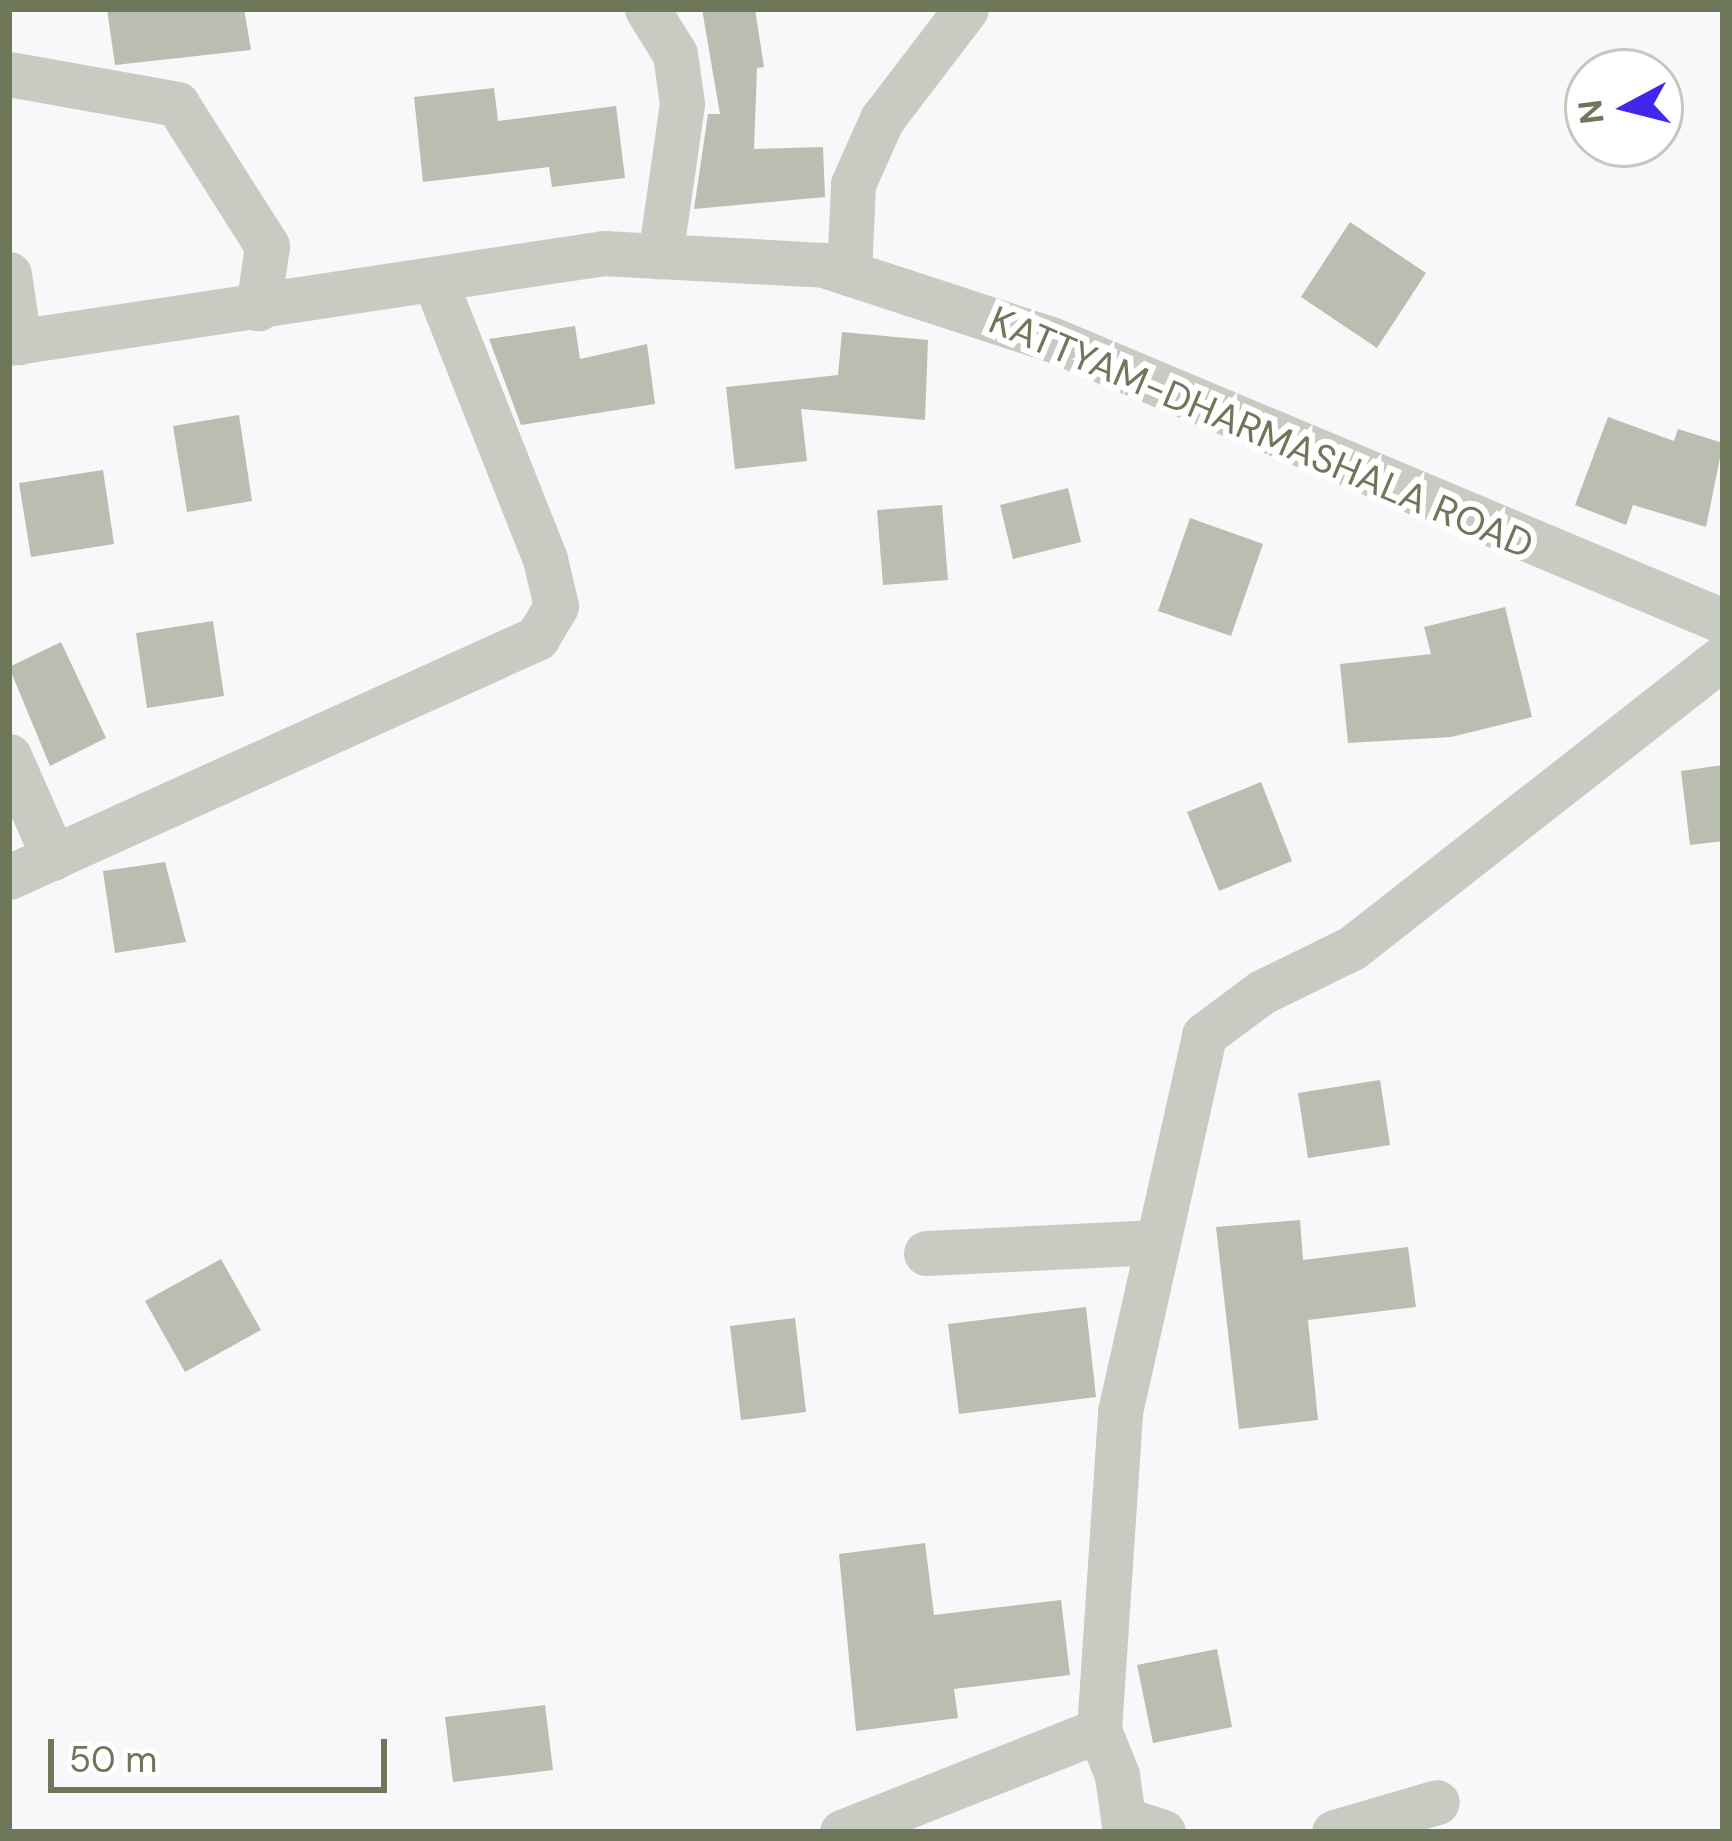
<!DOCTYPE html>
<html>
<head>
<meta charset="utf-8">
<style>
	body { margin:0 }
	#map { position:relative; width:1732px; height:1841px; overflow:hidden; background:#f9f7f9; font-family:"DM Sans",sans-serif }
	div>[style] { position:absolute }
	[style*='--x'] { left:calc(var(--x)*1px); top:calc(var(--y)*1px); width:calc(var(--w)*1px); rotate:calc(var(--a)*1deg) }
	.building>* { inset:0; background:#babeb0 }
	.minor>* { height:45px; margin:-22.5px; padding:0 22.5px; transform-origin:22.5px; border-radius:22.5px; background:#c8cbc2 }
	span { translate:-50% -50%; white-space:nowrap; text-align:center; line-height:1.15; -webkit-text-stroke:12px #fff; paint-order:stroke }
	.street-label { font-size:39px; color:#6e775a }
	.frame { position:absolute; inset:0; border:12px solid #6e775a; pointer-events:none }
	.north { position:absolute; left:1564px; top:48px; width:120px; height:120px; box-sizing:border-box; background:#fff; border:3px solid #c5c9bd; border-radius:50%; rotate:263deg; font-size:33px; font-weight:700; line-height:48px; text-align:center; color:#6e775a }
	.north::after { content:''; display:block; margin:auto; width:42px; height:54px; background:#4027e9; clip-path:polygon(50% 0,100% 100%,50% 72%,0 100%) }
	.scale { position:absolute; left:48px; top:1739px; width:339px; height:54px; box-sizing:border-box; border:6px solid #6e775a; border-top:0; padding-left:15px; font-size:36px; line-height:42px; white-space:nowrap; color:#6e775a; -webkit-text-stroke:9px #fff; paint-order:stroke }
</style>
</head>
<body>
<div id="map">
	<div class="building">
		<i style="clip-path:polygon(107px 9px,244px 9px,251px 50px,115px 65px)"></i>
		<i style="clip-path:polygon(702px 9px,755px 9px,764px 67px,757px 68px,754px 149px,823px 147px,825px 197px,694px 209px,708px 114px,720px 114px)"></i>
		<i style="clip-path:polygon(494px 88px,498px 121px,616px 106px,625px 178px,552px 187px,549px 167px,423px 182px,414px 97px)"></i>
		<i style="clip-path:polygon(1350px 222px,1426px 273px,1377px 348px,1301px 297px)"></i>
		<i style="clip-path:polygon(575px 326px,580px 359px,647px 344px,655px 404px,521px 425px,489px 339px)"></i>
		<i style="clip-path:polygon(842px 332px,928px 340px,925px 420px,801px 409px,807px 461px,735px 469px,726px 387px,838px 375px)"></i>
		<i style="clip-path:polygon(239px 415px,252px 501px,187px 512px,173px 426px)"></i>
		<i style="clip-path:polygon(1608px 417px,1674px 441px,1678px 429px,1723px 443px,1706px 527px,1633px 505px,1626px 525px,1575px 505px)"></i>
		<i style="clip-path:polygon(103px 470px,114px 544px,31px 557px,19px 483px)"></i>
		<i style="clip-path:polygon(1068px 488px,1081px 542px,1013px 559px,1000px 505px)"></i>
		<i style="clip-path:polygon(942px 505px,948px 580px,883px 585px,877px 510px)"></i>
		<i style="clip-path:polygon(1190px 518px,1263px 544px,1231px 636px,1158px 611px)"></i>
		<i style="clip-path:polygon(1505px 607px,1532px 717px,1451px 737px,1348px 743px,1340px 664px,1431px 654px,1424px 627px)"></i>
		<i style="clip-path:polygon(213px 621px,224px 696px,147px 708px,136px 633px)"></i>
		<i style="clip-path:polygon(61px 642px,106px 738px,50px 766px,9px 667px)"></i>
		<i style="clip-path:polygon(1723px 765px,1723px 841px,1690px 845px,1681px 771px)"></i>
		<i style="clip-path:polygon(1261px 782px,1292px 861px,1219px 891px,1187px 812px)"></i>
		<i style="clip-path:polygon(165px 862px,186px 942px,115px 953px,103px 871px)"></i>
		<i style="clip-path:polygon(1380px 1080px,1390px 1145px,1308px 1158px,1298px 1093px)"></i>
		<i style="clip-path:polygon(1300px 1220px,1303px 1260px,1408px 1247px,1416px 1307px,1308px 1320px,1318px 1420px,1239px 1429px,1216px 1227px)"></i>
		<i style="clip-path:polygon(221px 1259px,261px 1330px,185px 1372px,145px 1301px)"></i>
		<i style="clip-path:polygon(1086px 1307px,1096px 1397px,959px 1414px,948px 1324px)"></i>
		<i style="clip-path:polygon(795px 1318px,806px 1412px,741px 1420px,730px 1326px)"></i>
		<i style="clip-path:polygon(925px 1543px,934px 1615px,1061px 1600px,1070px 1675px,954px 1689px,958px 1718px,856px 1731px,839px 1554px)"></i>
		<i style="clip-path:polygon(1217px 1649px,1232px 1727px,1153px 1743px,1137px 1665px)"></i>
		<i style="clip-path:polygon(545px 1705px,553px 1770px,453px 1782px,445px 1717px)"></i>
	</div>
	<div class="minor">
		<i style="--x:647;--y:9;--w:53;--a:58.1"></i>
		<i style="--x:675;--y:54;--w:50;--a:82"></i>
		<i style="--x:682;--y:104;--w:154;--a:98.2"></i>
		<i style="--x:9;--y:74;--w:171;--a:10.1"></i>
		<i style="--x:177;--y:104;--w:168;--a:57.6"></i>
		<i style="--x:267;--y:246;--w:63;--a:98.3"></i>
		<i style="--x:849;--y:273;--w:89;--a:-87.4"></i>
		<i style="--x:853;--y:184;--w:71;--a:-66"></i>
		<i style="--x:882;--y:119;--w:138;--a:-52.6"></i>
		<i style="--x:9;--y:274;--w:69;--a:81.6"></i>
		<i style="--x:9;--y:343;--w:602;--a:-8.6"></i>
		<i style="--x:604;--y:253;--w:220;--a:3.1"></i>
		<i style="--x:824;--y:265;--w:239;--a:18.1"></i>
		<i style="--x:1051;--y:339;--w:729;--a:22.77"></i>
		<i style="--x:9;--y:756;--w:111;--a:66.2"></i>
		<i style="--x:9;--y:877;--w:580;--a:-24.35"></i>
		<i style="--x:537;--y:638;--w:37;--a:-59"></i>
		<i style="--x:556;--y:606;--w:48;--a:-103.2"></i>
		<i style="--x:545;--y:559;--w:299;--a:-111.6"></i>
		<i style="--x:926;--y:1253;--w:232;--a:-2.7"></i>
		<i style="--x:1123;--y:1819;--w:42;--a:18"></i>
		<i style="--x:842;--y:1832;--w:277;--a:-21.6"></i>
		<i style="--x:1125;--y:1832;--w:58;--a:-98"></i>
		<i style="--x:1117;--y:1775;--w:48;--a:-111.8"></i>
		<i style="--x:1099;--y:1730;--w:319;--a:-86.2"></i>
		<i style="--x:1120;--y:1412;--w:386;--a:-77.4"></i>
		<i style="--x:1204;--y:1035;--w:72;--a:-36.6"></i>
		<i style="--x:1262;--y:992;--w:100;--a:-26.1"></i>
		<i style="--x:1352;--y:948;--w:472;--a:-38.1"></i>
		<i style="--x:1334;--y:1832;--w:107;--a:-16.2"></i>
	</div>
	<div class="street-label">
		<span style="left:1261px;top:433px;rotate:23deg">KATTYAM-DHARMASHALA ROAD</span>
	</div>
	<div class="frame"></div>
	<div class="north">N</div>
	<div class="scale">50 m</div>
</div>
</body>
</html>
